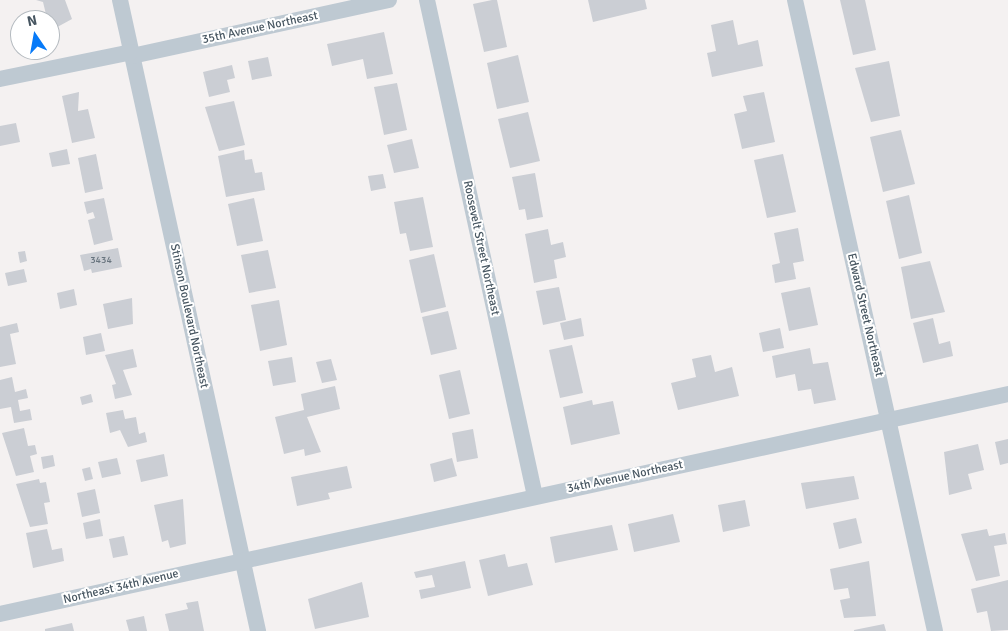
<!DOCTYPE html>
<html>
<head>
<meta charset="utf-8">
<style>
	body { margin:0 }
	#map { position:relative; width:1008px; height:631px; overflow:hidden; background:#f4f1f1; font-family:Signika,sans-serif }
	div>[style] { position:absolute }
	[style*='--x'] { left:calc(var(--x)*1px); top:calc(var(--y)*1px); width:calc(var(--w)*1px); rotate:calc(var(--a)*1deg) }
	.building>* { inset:0; background:#cbced4 }
	.minor>* { height:16px; margin:-8px; padding:0 8px; transform-origin:8px; border-radius:8px; background:#bec9d2 }
	span { translate:-50% -50%; white-space:nowrap; text-align:center; line-height:1.15; -webkit-text-stroke:4px #fff; paint-order:stroke }
	.number-label { font-size:10px; color:#68747e }
	.number-label span { -webkit-text-stroke-width:0 }
	.street-label { font-size:12px; color:#475661 }
	.north { position:absolute; left:10px; top:10px; width:50px; height:50px; box-sizing:border-box; background:#fff; border:1px solid #b5bbc0; border-radius:50%; rotate:348deg; font-size:14px; font-weight:700; line-height:20px; text-align:center; color:#475661 }
	.north::after { content:''; display:block; margin:auto; width:18px; height:22px; background:#077af8; clip-path:polygon(50% 0,100% 100%,50% 72%,0 100%) }
</style>
</head>
<body>
<div id="map">
	<div class="building">
		<i style="clip-path:polygon(36px 0,65px 0,72px 19px,50px 31px,43px 2px)"></i>
		<i style="clip-path:polygon(492px 0,497px 0,507px 47px,484px 52px,473px 4px)"></i>
		<i style="clip-path:polygon(588px 0,645px 0,647px 9px,593px 22px)"></i>
		<i style="clip-path:polygon(840px 0,865px 0,876px 50px,853px 55px)"></i>
		<i style="clip-path:polygon(733px 20px,738px 45px,758px 40px,763px 66px,712px 77px,707px 53px,716px 51px,711px 25px)"></i>
		<i style="clip-path:polygon(384px 32px,393px 74px,367px 79px,363px 59px,332px 66px,327px 44px)"></i>
		<i style="clip-path:polygon(518px 55px,529px 102px,497px 109px,487px 63px)"></i>
		<i style="clip-path:polygon(268px 57px,272px 76px,252px 80px,248px 61px)"></i>
		<i style="clip-path:polygon(889px 61px,900px 116px,871px 122px,855px 68px)"></i>
		<i style="clip-path:polygon(232px 65px,235px 78px,227px 80px,230px 92px,209px 97px,203px 72px)"></i>
		<i style="clip-path:polygon(397px 83px,407px 130px,384px 135px,374px 87px)"></i>
		<i style="clip-path:polygon(79px 92px,78px 111px,88px 109px,95px 138px,72px 143px,62px 96px)"></i>
		<i style="clip-path:polygon(764px 92px,775px 142px,742px 149px,734px 114px,747px 111px,743px 96px)"></i>
		<i style="clip-path:polygon(234px 101px,245px 145px,219px 151px,205px 107px)"></i>
		<i style="clip-path:polygon(528px 112px,540px 161px,510px 168px,498px 119px)"></i>
		<i style="clip-path:polygon(16px 123px,20px 142px,0 146px,0 126px)"></i>
		<i style="clip-path:polygon(901px 130px,915px 184px,883px 192px,870px 137px)"></i>
		<i style="clip-path:polygon(412px 139px,419px 168px,394px 173px,387px 145px)"></i>
		<i style="clip-path:polygon(67px 149px,70px 164px,52px 167px,49px 153px)"></i>
		<i style="clip-path:polygon(244px 150px,245px 160px,252px 159px,255px 173px,262px 172px,265px 190px,226px 197px,218px 156px)"></i>
		<i style="clip-path:polygon(96px 154px,103px 189px,85px 193px,78px 158px)"></i>
		<i style="clip-path:polygon(783px 154px,796px 212px,767px 218px,754px 160px)"></i>
		<i style="clip-path:polygon(535px 173px,543px 217px,527px 220px,525px 209px,519px 210px,512px 177px)"></i>
		<i style="clip-path:polygon(383px 174px,386px 188px,371px 191px,368px 176px)"></i>
		<i style="clip-path:polygon(909px 195px,922px 253px,899px 259px,886px 201px)"></i>
		<i style="clip-path:polygon(423px 197px,433px 247px,410px 251px,406px 233px,400px 234px,394px 202px)"></i>
		<i style="clip-path:polygon(104px 198px,113px 240px,94px 245px,88px 220px,95px 218px,93px 212px,87px 214px,84px 202px)"></i>
		<i style="clip-path:polygon(254px 198px,263px 241px,237px 246px,228px 204px)"></i>
		<i style="clip-path:polygon(798px 228px,804px 261px,793px 263px,796px 279px,775px 283px,772px 265px,780px 263px,774px 233px)"></i>
		<i style="clip-path:polygon(548px 229px,551px 245px,563px 242px,566px 257px,554px 260px,557px 278px,534px 283px,525px 234px)"></i>
		<i style="clip-path:polygon(118px 248px,122px 267px,92px 273px,91px 269px,84px 271px,80px 255px)"></i>
		<i style="clip-path:polygon(268px 250px,276px 288px,249px 293px,241px 255px)"></i>
		<i style="clip-path:polygon(25px 251px,27px 261px,20px 263px,18px 252px)"></i>
		<i style="clip-path:polygon(434px 254px,446px 307px,421px 313px,409px 260px)"></i>
		<i style="clip-path:polygon(930px 261px,945px 312px,911px 319px,901px 267px)"></i>
		<i style="clip-path:polygon(24px 269px,27px 282px,8px 286px,5px 273px)"></i>
		<i style="clip-path:polygon(559px 287px,566px 320px,543px 325px,536px 291px)"></i>
		<i style="clip-path:polygon(810px 287px,818px 325px,789px 331px,781px 293px)"></i>
		<i style="clip-path:polygon(74px 289px,77px 305px,60px 309px,57px 293px)"></i>
		<i style="clip-path:polygon(132px 298px,133px 324px,108px 329px,103px 304px)"></i>
		<i style="clip-path:polygon(279px 300px,287px 345px,260px 351px,251px 305px)"></i>
		<i style="clip-path:polygon(448px 311px,457px 349px,431px 355px,422px 317px)"></i>
		<i style="clip-path:polygon(581px 318px,584px 336px,564px 340px,560px 323px)"></i>
		<i style="clip-path:polygon(933px 318px,939px 344px,950px 341px,953px 356px,923px 363px,913px 323px)"></i>
		<i style="clip-path:polygon(17px 323px,19px 332px,10px 334px,16px 364px,0 367px,0 327px)"></i>
		<i style="clip-path:polygon(780px 328px,784px 348px,763px 352px,759px 333px)"></i>
		<i style="clip-path:polygon(101px 333px,105px 351px,86px 355px,83px 337px)"></i>
		<i style="clip-path:polygon(572px 345px,583px 393px,560px 398px,549px 350px)"></i>
		<i style="clip-path:polygon(810px 348px,813px 364px,828px 362px,836px 400px,814px 404px,811px 389px,798px 391px,795px 374px,776px 378px,772px 356px)"></i>
		<i style="clip-path:polygon(133px 349px,137px 367px,123px 370px,132px 395px,115px 399px,112px 385px,116px 384px,105px 355px)"></i>
		<i style="clip-path:polygon(711px 355px,715px 372px,732px 367px,739px 396px,678px 410px,671px 383px,696px 377px,692px 359px)"></i>
		<i style="clip-path:polygon(292px 357px,296px 382px,273px 386px,268px 361px)"></i>
		<i style="clip-path:polygon(331px 359px,337px 380px,322px 383px,316px 362px)"></i>
		<i style="clip-path:polygon(460px 370px,470px 414px,449px 419px,439px 375px)"></i>
		<i style="clip-path:polygon(12px 377px,15px 392px,26px 389px,28px 398px,18px 400px,20px 411px,30px 409px,32px 420px,14px 423px,11px 407px,0 409px,0 380px)"></i>
		<i style="clip-path:polygon(335px 386px,340px 409px,307px 417px,321px 452px,305px 456px,304px 449px,284px 454px,275px 417px,304px 410px,301px 394px)"></i>
		<i style="clip-path:polygon(91px 394px,93px 402px,82px 405px,80px 397px)"></i>
		<i style="clip-path:polygon(592px 400px,593px 405px,613px 401px,620px 434px,571px 445px,563px 407px)"></i>
		<i style="clip-path:polygon(123px 410px,125px 419px,136px 417px,139px 434px,145px 432px,147px 442px,128px 447px,120px 430px,110px 433px,106px 413px)"></i>
		<i style="clip-path:polygon(24px 428px,28px 446px,35px 445px,37px 454px,30px 456px,34px 472px,16px 476px,2px 433px)"></i>
		<i style="clip-path:polygon(473px 429px,478px 458px,457px 462px,452px 433px)"></i>
		<i style="clip-path:polygon(1008px 439px,1008px 463px,1000px 465px,995px 442px)"></i>
		<i style="clip-path:polygon(978px 444px,984px 470px,968px 474px,972px 489px,949px 495px,944px 452px)"></i>
		<i style="clip-path:polygon(164px 454px,168px 476px,141px 482px,136px 460px)"></i>
		<i style="clip-path:polygon(53px 455px,55px 466px,43px 469px,41px 457px)"></i>
		<i style="clip-path:polygon(117px 458px,121px 474px,102px 478px,98px 462px)"></i>
		<i style="clip-path:polygon(452px 458px,457px 476px,434px 482px,430px 464px)"></i>
		<i style="clip-path:polygon(347px 466px,352px 488px,328px 493px,330px 499px,297px 506px,291px 477px)"></i>
		<i style="clip-path:polygon(90px 467px,93px 479px,85px 481px,82px 469px)"></i>
		<i style="clip-path:polygon(854px 476px,859px 499px,806px 509px,801px 483px)"></i>
		<i style="clip-path:polygon(39px 479px,40px 483px,46px 482px,50px 502px,44px 503px,48px 524px,30px 527px,16px 484px)"></i>
		<i style="clip-path:polygon(95px 489px,100px 513px,82px 517px,77px 493px)"></i>
		<i style="clip-path:polygon(183px 499px,186px 544px,170px 548px,168px 540px,162px 542px,154px 505px)"></i>
		<i style="clip-path:polygon(745px 500px,750px 526px,723px 532px,718px 505px)"></i>
		<i style="clip-path:polygon(673px 514px,680px 542px,634px 552px,628px 524px)"></i>
		<i style="clip-path:polygon(856px 518px,862px 543px,839px 549px,833px 523px)"></i>
		<i style="clip-path:polygon(100px 519px,103px 536px,86px 539px,83px 523px)"></i>
		<i style="clip-path:polygon(612px 525px,618px 550px,555px 563px,550px 537px)"></i>
		<i style="clip-path:polygon(47px 529px,52px 550px,62px 548px,64px 561px,33px 568px,26px 533px)"></i>
		<i style="clip-path:polygon(987px 529px,989px 536px,1005px 533px,1007px 544px,994px 546px,1000px 576px,976px 581px,961px 534px)"></i>
		<i style="clip-path:polygon(124px 536px,128px 555px,113px 558px,109px 539px)"></i>
		<i style="clip-path:polygon(505px 554px,508px 567px,527px 563px,533px 585px,488px 596px,479px 560px)"></i>
		<i style="clip-path:polygon(465px 561px,471px 588px,421px 599px,419px 590px,435px 587px,432px 575px,416px 578px,414px 572px)"></i>
		<i style="clip-path:polygon(869px 561px,876px 616px,844px 618px,840px 600px,850px 598px,848px 588px,834px 590px,830px 569px)"></i>
		<i style="clip-path:polygon(1008px 580px,1008px 630px,991px 631px,987px 611px,977px 613px,971px 589px)"></i>
		<i style="clip-path:polygon(362px 582px,369px 617px,315px 629px,308px 599px)"></i>
		<i style="clip-path:polygon(198px 601px,204px 631px,169px 631px,165px 614px,188px 609px,186px 603px)"></i>
		<i style="clip-path:polygon(144px 616px,147px 631px,129px 631px,126px 620px)"></i>
		<i style="clip-path:polygon(72px 623px,74px 631px,45px 631px,45px 629px)"></i>
		<i style="clip-path:polygon(884px 624px,886px 631px,854px 631px,854px 630px)"></i>
	</div>
	<div class="minor">
		<i style="--x:120;--y:0;--w:646;--a:77.66"></i>
		<i style="--x:427;--y:0;--w:508;--a:77.72"></i>
		<i style="--x:795;--y:0;--w:646;--a:77.49"></i>
		<i style="--x:132;--y:56;--w:263;--a:-12.3"></i>
		<i style="--x:0;--y:79;--w:134;--a:-11.6"></i>
		<i style="--x:0;--y:614;--w:1032;--a:-12.31"></i>
	</div>
	<div class="number-label">
		<span style="left:101px;top:261px">3434</span>
	</div>
	<div class="street-label">
		<span style="left:260px;top:28px;rotate:-12deg">35th Avenue Northeast</span>
		<span style="left:481px;top:248px;rotate:78deg">Roosevelt Street Northeast</span>
		<span style="left:865px;top:315px;rotate:77deg">Edward Street Northeast</span>
		<span style="left:189px;top:316px;rotate:78deg">Stinson Boulevard Northeast</span>
		<span style="left:625px;top:477px;rotate:-12deg">34th Avenue Northeast</span>
		<span style="left:121px;top:587px;rotate:-13deg">Northeast 34th Avenue</span>
	</div>
	<div class="north">N</div>
</div>
</body>
</html>
